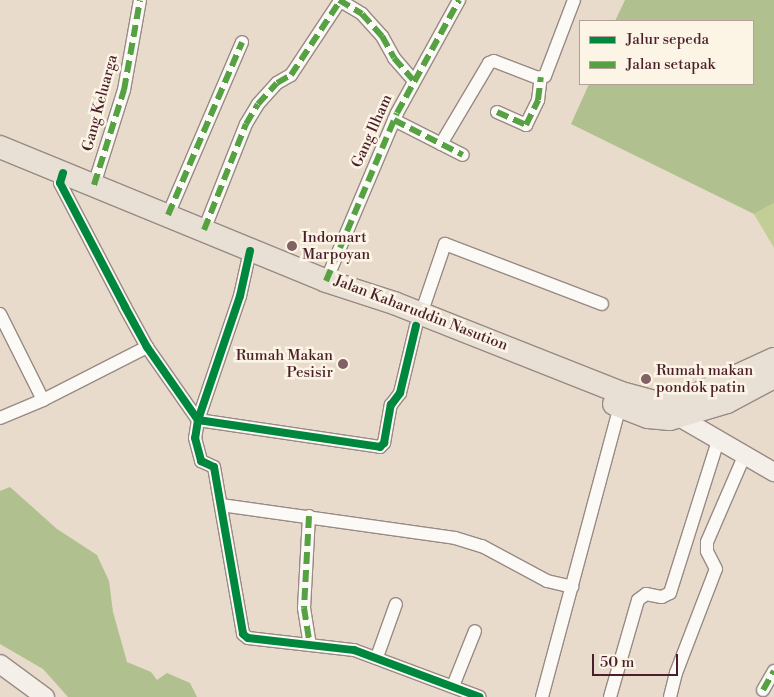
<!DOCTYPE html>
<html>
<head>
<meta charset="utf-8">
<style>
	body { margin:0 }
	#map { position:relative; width:774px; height:697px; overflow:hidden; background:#e8dbcb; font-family:"Libre Bodoni",serif }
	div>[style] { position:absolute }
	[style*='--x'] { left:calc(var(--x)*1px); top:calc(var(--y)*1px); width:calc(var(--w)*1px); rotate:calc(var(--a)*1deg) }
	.green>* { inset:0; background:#c3ce96 }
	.forest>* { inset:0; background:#b1c08f }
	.roads { filter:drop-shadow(1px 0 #988a84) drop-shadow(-1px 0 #988a84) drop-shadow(0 1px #988a84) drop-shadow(0 -1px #988a84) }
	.street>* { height:12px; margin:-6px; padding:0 6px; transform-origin:6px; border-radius:6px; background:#fcfaf7 }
	.secondary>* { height:18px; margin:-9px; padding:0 9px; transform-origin:9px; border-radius:9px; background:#f4efe9 }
	.highway>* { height:22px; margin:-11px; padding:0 11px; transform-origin:11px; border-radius:11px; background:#e8e0d4 }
	.quiet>* { height:6px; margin-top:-3px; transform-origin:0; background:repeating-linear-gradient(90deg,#56a243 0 12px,transparent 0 18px) }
	.cycleway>* { height:8px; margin:-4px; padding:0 4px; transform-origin:4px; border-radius:4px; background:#00873e }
	.dots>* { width:14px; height:14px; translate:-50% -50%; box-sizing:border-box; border:2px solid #fcf5e5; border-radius:50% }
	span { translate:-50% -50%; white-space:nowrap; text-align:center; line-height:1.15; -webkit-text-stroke:5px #fcf5e5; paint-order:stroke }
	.street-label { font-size:15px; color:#4a1f2b }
	.poi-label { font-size:15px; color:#4a1f2b }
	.left { translate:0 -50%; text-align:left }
	.right { translate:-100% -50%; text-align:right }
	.legend { position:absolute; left:579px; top:20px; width:175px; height:65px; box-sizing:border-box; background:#fcf5e5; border:1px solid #b59f9b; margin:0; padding:6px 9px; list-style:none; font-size:15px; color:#4a1f2b }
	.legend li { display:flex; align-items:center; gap:10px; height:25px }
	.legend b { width:25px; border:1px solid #b59f9b }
	.scale { position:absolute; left:592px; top:654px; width:86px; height:22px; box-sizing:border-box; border:2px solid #4a1f2b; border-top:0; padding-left:6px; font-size:15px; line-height:18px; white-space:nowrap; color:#4a1f2b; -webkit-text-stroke:4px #fcf5e5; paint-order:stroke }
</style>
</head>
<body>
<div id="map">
	<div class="green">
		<i style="clip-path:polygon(774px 203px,774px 248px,754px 214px)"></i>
	</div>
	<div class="forest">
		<i style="clip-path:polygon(625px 0,774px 0,774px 203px,754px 214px,571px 124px,589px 84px,753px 84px,753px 21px,615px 21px)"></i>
		<i style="clip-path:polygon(10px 487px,57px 529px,97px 555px,109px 581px,113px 612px,127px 662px,151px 672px,157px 680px,167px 673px,190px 683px,197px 697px,227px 697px,68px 697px,43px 669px,0 644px,0 491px)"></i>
	</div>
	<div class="roads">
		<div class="street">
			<i style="--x:339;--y:0;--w:27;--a:31"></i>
			<i style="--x:362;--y:14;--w:30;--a:48"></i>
			<i style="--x:382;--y:36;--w:25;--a:61"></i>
			<i style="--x:394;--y:58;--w:29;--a:49"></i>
			<i style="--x:497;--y:112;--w:32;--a:24"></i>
			<i style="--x:526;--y:125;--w:28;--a:-64"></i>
			<i style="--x:538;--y:100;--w:23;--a:-83"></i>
			<i style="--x:394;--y:120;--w:77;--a:26.9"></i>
			<i style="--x:441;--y:144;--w:94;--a:-59.3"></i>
			<i style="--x:489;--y:63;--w:5;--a:-22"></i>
			<i style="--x:494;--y:61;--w:47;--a:21.1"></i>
			<i style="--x:538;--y:78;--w:7;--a:-16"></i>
			<i style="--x:545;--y:76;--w:81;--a:-69.1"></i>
			<i style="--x:63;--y:173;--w:10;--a:107"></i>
			<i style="--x:60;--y:183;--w:140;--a:62.3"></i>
			<i style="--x:125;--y:307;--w:46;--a:61.2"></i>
			<i style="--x:147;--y:347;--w:89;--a:55.1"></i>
			<i style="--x:198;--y:420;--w:184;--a:8.4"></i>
			<i style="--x:380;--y:447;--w:6;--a:-45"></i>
			<i style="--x:384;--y:443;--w:39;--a:-80"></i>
			<i style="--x:391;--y:405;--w:15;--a:-53"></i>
			<i style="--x:400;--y:393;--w:69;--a:-76.6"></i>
			<i style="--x:94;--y:185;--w:100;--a:-72.5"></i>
			<i style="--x:124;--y:90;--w:91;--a:-79.9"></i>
			<i style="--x:168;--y:215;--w:188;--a:-66.8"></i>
			<i style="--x:204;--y:230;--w:114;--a:-68.4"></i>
			<i style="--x:246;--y:124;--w:23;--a:-59"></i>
			<i style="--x:258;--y:104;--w:28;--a:-48"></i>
			<i style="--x:277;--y:83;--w:16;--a:-30"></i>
			<i style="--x:291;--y:75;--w:89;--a:-56.5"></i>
			<i style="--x:250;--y:251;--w:46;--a:102.5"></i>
			<i style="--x:240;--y:296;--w:131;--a:108.7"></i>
			<i style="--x:198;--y:420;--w:18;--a:99"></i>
			<i style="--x:195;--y:438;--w:24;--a:75"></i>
			<i style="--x:201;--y:461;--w:14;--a:25"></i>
			<i style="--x:214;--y:467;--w:169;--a:80.1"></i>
			<i style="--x:243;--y:634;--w:6;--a:39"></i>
			<i style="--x:248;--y:638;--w:107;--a:6.5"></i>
			<i style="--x:354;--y:650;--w:134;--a:20.5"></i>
			<i style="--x:326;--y:281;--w:182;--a:-67.1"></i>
			<i style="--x:397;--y:113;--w:129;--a:-61.2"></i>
			<i style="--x:0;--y:314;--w:96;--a:63.4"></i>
			<i style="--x:421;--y:314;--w:74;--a:-71.1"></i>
			<i style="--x:445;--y:244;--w:168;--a:20.9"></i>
			<i style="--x:0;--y:418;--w:47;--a:-22.7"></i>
			<i style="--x:43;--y:400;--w:117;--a:-27"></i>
			<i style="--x:221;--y:505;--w:236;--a:8"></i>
			<i style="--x:455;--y:538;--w:28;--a:17"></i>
			<i style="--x:482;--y:546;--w:74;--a:28.3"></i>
			<i style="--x:547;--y:581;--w:26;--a:13"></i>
			<i style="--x:309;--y:516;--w:92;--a:93.1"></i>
			<i style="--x:304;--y:608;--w:36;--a:81"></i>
			<i style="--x:377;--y:657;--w:56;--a:-70.3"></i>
			<i style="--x:453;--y:686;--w:59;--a:-68.2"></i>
			<i style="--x:763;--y:690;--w:22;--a:-60"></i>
			<i style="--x:542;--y:697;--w:301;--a:-75"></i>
			<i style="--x:610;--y:697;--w:101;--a:-73.9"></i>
			<i style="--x:638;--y:600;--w:10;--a:-37"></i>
			<i style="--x:646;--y:594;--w:16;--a:11"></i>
			<i style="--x:662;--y:597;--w:9;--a:-27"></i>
			<i style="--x:670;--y:593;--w:159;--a:-72.5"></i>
			<i style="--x:670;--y:697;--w:25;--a:-76"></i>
			<i style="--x:676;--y:673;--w:111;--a:-69"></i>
			<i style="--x:716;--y:569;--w:20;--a:-117"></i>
			<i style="--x:707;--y:551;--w:9;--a:-90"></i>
			<i style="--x:707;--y:542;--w:96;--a:-66.6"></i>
		</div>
		<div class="secondary">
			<i style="--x:676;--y:408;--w:9;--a:72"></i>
			<i style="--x:679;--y:417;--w:110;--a:30.1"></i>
			<i style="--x:0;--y:664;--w:56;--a:36.3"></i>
		</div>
		<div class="highway">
			<i style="--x:0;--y:147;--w:352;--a:22.3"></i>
			<i style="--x:326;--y:281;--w:71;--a:17.9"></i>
			<i style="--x:394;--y:303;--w:244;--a:21.6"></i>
			<i style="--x:621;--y:393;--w:42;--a:15"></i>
			<i style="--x:662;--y:404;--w:18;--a:-6"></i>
			<i style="--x:680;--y:402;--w:103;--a:-24.6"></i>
			<i style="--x:614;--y:404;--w:36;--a:21"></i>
			<i style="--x:648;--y:417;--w:22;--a:5"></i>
			<i style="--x:670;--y:419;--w:59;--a:-16.6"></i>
			<i style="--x:727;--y:402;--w:53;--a:-28"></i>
		</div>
	</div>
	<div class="quiet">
		<i style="--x:339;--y:0;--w:27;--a:31"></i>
		<i style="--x:362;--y:14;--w:30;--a:48"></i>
		<i style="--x:382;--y:36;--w:25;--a:61"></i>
		<i style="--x:394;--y:58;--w:29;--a:49"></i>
		<i style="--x:497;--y:112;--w:32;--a:24"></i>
		<i style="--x:526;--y:125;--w:28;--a:-64"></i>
		<i style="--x:538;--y:100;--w:23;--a:-83"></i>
		<i style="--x:394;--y:120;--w:77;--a:26.9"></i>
		<i style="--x:94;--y:185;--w:100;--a:-72.5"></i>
		<i style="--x:124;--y:90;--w:91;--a:-79.9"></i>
		<i style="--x:168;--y:215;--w:188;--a:-66.8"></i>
		<i style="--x:204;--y:230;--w:114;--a:-68.4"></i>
		<i style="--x:246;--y:124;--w:23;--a:-59"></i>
		<i style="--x:258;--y:104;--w:28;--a:-48"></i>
		<i style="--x:277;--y:83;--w:16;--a:-30"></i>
		<i style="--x:291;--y:75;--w:89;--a:-56.5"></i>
		<i style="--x:326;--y:281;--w:182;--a:-67.1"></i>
		<i style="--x:397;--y:113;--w:129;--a:-61.2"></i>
		<i style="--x:309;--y:516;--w:92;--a:93.1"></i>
		<i style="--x:304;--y:608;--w:36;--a:81"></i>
		<i style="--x:763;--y:690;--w:22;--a:-60"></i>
	</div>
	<div class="cycleway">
		<i style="--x:63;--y:173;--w:10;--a:107"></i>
		<i style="--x:60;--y:183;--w:140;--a:62.3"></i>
		<i style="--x:125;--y:307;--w:46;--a:61.2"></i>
		<i style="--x:147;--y:347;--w:89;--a:55.1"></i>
		<i style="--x:198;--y:420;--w:184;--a:8.4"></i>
		<i style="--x:380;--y:447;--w:6;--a:-45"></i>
		<i style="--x:384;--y:443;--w:39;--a:-80"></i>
		<i style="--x:391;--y:405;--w:15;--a:-53"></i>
		<i style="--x:400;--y:393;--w:69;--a:-76.6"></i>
		<i style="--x:250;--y:251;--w:46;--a:102.5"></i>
		<i style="--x:240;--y:296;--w:131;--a:108.7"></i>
		<i style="--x:198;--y:420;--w:18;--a:99"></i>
		<i style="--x:195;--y:438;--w:24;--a:75"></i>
		<i style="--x:201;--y:461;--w:14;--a:25"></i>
		<i style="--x:214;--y:467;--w:169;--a:80.1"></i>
		<i style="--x:243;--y:634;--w:6;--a:39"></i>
		<i style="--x:248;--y:638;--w:107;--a:6.5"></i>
		<i style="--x:354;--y:650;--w:134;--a:20.5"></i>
	</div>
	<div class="dots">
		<i style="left:292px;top:246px;background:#816163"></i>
		<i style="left:343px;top:364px;background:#816163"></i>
		<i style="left:646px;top:379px;background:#816163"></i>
	</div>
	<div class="street-label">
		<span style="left:100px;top:103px;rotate:-75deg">Gang Keluarga</span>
		<span style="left:372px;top:131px;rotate:-66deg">Gang Ilham</span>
		<span style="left:421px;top:313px;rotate:21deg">Jalan Kaharuddin Nasution</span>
	</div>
	<div class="poi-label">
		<span class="left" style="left:302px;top:246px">Indomart<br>Marpoyan</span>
		<span class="right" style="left:333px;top:364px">Rumah Makan<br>Pesisir</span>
		<span class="left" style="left:656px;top:379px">Rumah makan<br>pondok patin</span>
	</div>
	<ul class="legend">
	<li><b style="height:6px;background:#00873e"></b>Jalur sepeda</li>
	<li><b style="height:6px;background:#56a243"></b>Jalan setapak</li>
	</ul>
	<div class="scale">50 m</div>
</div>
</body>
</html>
